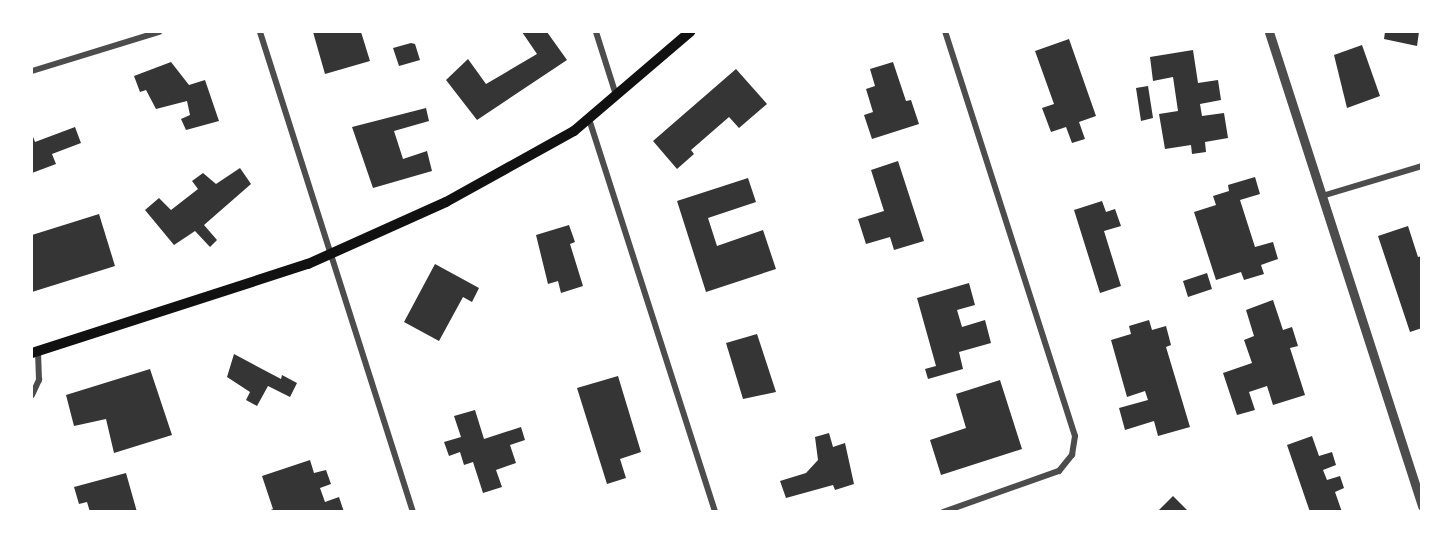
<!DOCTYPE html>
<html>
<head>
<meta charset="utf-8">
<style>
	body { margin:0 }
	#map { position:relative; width:1453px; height:543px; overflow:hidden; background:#fff; font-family:Ubuntu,sans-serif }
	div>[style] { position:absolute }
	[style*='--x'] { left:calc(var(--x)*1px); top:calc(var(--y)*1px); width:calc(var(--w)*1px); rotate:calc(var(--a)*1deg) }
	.building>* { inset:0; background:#353535 }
	.minor>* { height:6px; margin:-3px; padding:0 3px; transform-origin:3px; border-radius:3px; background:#4c4c4c }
	.tertiary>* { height:9px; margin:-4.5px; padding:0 4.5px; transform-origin:4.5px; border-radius:4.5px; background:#4c4c4c }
	.secondary>* { height:10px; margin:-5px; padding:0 5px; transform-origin:5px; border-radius:5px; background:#111 }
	span { translate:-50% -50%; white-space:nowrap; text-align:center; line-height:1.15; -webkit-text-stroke:6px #fff; paint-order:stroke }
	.frame { position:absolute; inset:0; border:33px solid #fff; pointer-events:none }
</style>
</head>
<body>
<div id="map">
	<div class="building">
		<i style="clip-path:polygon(313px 32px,361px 32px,370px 61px,325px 74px)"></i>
		<i style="clip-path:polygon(522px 32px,547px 32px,567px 60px,477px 120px,446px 80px,468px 59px,486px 84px,537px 54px)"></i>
		<i style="clip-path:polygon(1385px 32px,1419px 32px,1417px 46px,1384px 39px)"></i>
		<i style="clip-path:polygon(1069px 39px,1096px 116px,1079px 122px,1085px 139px,1072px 143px,1066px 127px,1051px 132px,1042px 108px,1054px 104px,1035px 51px)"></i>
		<i style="clip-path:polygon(411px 43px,415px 44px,420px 60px,399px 66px,393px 48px)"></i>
		<i style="clip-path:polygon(1362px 45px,1380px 96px,1347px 108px,1334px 55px)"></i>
		<i style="clip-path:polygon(1193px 50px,1198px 83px,1218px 80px,1221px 100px,1200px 104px,1202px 116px,1224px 113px,1228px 138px,1205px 142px,1206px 152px,1192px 154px,1191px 145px,1165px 149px,1159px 114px,1178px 111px,1173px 77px,1153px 81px,1150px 57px)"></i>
		<i style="clip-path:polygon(171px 62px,189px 85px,205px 80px,219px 121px,186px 130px,181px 119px,190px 115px,187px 101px,156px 109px,146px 90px,140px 92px,134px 76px)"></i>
		<i style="clip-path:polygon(893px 62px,906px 101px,911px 100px,919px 124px,872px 139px,864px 115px,873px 112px,866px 89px,875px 86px,870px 69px)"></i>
		<i style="clip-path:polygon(736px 69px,767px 104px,739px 128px,729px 117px,691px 150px,694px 154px,677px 169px,653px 141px)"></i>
		<i style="clip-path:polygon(1148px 86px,1153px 118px,1141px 121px,1136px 88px)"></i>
		<i style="clip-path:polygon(426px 108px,429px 121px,394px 131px,403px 159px,427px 151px,432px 171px,373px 188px,352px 127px)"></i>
		<i style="clip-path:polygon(75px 127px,81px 143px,52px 154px,56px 164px,32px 173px,32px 134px,35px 142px)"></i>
		<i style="clip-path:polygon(898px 161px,924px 241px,894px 250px,890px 237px,866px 244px,858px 219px,884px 211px,871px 170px)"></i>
		<i style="clip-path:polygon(240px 168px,251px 184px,204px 225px,217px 240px,210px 247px,195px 231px,174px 245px,145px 210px,159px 198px,171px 210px,198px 189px,192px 181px,203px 173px,216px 184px)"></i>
		<i style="clip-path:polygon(1255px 177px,1260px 194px,1240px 200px,1255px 247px,1273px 242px,1278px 259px,1261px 265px,1264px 274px,1244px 280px,1241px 272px,1216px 280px,1194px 212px,1216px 205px,1213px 196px,1229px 191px,1228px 185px)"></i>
		<i style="clip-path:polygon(748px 178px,756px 202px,708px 218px,717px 246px,763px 230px,776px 269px,706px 292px,677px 201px)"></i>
		<i style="clip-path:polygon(1102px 201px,1106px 212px,1115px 209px,1121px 226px,1104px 231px,1121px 286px,1100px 293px,1074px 210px)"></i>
		<i style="clip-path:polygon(99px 214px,115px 266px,32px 292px,32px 235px)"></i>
		<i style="clip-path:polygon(569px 225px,575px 242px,570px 244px,583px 286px,561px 293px,558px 281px,548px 284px,536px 235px)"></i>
		<i style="clip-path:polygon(1408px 226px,1418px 257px,1422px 256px,1422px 328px,1410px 332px,1378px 236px)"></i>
		<i style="clip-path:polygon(435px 264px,479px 288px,472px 302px,463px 297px,439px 341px,404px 322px)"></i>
		<i style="clip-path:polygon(1207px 273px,1212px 289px,1188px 297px,1183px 281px)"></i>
		<i style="clip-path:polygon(969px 283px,975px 305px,957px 310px,962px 327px,985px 320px,991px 343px,959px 352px,963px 369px,928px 379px,925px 369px,936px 366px,917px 298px)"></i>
		<i style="clip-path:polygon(1273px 300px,1283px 330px,1292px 327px,1298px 346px,1290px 348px,1305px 395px,1273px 405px,1267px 386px,1249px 392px,1255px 410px,1237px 415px,1223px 373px,1252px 363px,1244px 340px,1254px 336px,1246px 310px)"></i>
		<i style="clip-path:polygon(1149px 320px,1152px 330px,1166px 326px,1171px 345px,1166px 347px,1190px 427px,1158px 436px,1154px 421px,1125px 430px,1119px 408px,1148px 400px,1145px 391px,1127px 397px,1111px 340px,1131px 334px,1129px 326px)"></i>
		<i style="clip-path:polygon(757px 334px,776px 392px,743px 399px,726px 343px)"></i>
		<i style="clip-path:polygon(234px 354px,281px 379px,282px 375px,297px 383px,290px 397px,268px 386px,257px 406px,246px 400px,250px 392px,227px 377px)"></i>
		<i style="clip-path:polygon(150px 369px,172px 435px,114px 453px,106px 419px,74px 426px,66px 395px)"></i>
		<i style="clip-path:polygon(618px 376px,641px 452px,620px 459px,626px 478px,607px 484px,577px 388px)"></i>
		<i style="clip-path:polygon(1000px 380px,1022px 449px,941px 475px,930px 440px,966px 428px,956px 394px)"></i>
		<i style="clip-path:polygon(475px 410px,484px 439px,521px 427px,525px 440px,510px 445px,516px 463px,496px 470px,502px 487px,483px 493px,473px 462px,464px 465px,460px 452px,449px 456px,444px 442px,461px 437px,454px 416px)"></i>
		<i style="clip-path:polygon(829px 433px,833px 447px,845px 443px,854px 484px,835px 490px,833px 485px,786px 498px,780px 481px,806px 473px,818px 460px,815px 437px)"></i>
		<i style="clip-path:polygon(1312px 436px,1319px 456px,1332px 452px,1336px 465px,1323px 470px,1327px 480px,1340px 476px,1344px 488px,1335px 492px,1342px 512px,1310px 512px,1287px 445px)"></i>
		<i style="clip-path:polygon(310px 460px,314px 473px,326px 470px,331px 484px,320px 488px,325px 502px,339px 497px,344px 512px,266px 512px,273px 509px,262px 476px)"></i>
		<i style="clip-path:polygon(126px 473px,137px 512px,90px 512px,87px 502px,79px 504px,74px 487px)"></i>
		<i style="clip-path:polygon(1173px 496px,1189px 512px,1157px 512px)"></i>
	</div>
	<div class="minor">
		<i style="--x:260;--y:32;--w:504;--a:72.32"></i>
		<i style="--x:596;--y:32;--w:66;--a:72.4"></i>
		<i style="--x:32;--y:71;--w:133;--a:-17.1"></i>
		<i style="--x:589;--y:119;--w:413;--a:72.2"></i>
		<i style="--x:1322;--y:196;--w:104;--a:-16.7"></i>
		<i style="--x:32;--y:395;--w:17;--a:-65"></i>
		<i style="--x:39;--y:380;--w:29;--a:-92"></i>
		<i style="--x:943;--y:512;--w:123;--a:-19.5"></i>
		<i style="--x:1059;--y:471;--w:21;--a:-51"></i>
		<i style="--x:1072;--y:455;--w:19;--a:-81"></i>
		<i style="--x:1075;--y:436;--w:424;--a:-107.8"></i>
	</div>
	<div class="tertiary">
		<i style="--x:1269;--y:32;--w:498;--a:72.1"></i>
	</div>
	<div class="secondary">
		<i style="--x:32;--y:353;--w:290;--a:-17.9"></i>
		<i style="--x:308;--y:264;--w:151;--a:-24.2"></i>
		<i style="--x:446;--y:202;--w:146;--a:-29"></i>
		<i style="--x:574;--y:131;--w:153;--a:-40.5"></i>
	</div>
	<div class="frame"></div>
</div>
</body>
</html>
